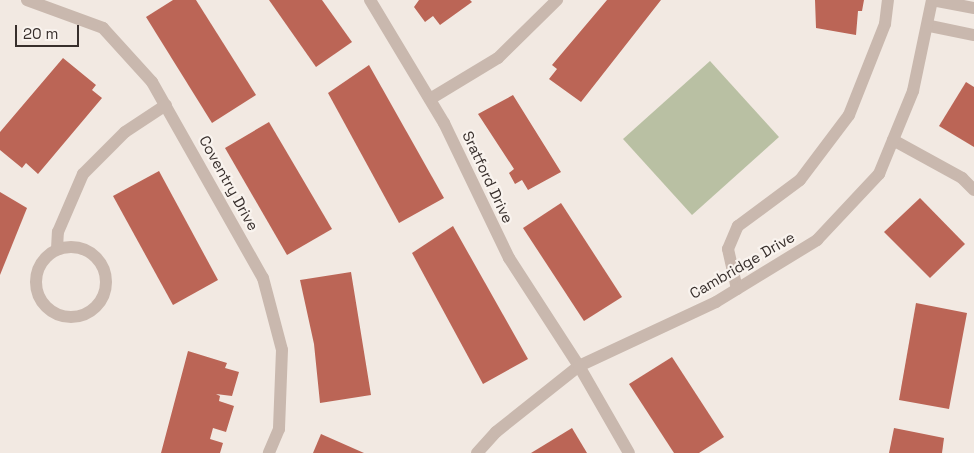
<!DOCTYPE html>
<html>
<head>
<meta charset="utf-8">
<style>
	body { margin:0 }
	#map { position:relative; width:974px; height:453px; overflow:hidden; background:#f2e9e2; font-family:"Space Grotesk",sans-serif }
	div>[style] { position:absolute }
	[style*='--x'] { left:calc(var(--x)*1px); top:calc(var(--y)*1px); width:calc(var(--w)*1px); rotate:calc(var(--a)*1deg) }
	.green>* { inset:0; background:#b9c0a3 }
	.building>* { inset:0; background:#bb6556 }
	.lane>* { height:12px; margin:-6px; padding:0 6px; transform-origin:6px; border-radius:6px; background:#c9b8ae }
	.street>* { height:12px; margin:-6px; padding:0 6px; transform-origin:6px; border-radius:6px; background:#c9b8ae }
	.street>.ring { margin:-6px; padding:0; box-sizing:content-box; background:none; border:12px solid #c9b8ae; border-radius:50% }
	span { translate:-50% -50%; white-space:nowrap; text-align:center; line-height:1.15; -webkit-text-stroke:4.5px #f9f3ee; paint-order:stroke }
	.street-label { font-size:15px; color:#382f2c }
	.scale { position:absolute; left:15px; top:25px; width:64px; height:22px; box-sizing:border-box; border:2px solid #382f2c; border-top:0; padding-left:6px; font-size:15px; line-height:18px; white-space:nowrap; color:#382f2c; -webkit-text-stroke:4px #f9f3ee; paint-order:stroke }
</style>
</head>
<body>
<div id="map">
	<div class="green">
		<i style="clip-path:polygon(710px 61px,779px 137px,692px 215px,623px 139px)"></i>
	</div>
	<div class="building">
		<i style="clip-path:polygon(173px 0,196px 0,256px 95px,212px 123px,146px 17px)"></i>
		<i style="clip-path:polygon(269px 0,322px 0,352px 42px,316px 67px)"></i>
		<i style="clip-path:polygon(419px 0,470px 0,472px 2px,440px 25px,433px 16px,425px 22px,414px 7px)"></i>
		<i style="clip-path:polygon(607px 0,661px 0,581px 102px,549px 79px,557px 69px,552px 65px)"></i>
		<i style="clip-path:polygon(815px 0,864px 0,862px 11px,858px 11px,856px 35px,816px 28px)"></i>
		<i style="clip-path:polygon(63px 58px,96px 85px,92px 90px,102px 98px,38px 174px,26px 163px,22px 168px,0 150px,0 132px)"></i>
		<i style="clip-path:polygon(369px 65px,444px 198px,399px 223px,328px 93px)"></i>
		<i style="clip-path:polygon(966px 82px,974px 87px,974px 147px,939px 126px)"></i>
		<i style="clip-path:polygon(513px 95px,561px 172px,528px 190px,522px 180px,515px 184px,509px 173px,514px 169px,478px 114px)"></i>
		<i style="clip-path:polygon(269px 122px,332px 229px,287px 255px,225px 148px)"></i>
		<i style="clip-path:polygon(159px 171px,218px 280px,173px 305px,113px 196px)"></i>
		<i style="clip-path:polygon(0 192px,27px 208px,0 275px)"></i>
		<i style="clip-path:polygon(920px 198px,965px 244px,930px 278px,884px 232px)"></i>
		<i style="clip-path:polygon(561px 203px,622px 297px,584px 321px,523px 228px)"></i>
		<i style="clip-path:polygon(453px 226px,528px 359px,483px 384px,412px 253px)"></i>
		<i style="clip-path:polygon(351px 272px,371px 395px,320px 403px,314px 344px,300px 280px)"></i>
		<i style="clip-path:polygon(916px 303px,967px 313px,949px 409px,899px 400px)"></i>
		<i style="clip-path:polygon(188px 351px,227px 363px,225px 368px,239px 372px,232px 396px,216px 394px,220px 396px,219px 401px,234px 406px,226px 432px,213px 428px,210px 439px,223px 443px,220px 453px,161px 453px)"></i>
		<i style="clip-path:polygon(672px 357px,724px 437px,699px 453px,674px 453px,629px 384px)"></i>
		<i style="clip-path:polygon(572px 428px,587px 453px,531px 453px)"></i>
		<i style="clip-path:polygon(894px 428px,944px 438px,942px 453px,889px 453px)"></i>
		<i style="clip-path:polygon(321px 434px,364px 453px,313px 453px)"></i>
	</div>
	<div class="lane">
		<i style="--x:737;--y:289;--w:41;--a:-102.7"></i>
		<i style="--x:728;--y:249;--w:25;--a:-67"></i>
		<i style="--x:738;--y:226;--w:77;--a:-36.6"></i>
		<i style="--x:800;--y:180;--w:81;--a:-53"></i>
		<i style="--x:849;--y:115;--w:98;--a:-68.4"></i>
		<i style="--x:885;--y:24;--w:24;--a:-83"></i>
	</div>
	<div class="street">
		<i style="--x:27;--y:0;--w:81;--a:20.2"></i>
		<i style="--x:103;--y:28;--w:73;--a:47.8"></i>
		<i style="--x:152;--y:82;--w:225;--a:60.5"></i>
		<i style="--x:263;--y:278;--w:74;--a:75.2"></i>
		<i style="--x:282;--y:350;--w:79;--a:92.2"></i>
		<i style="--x:279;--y:429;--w:26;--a:113"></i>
		<i style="--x:370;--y:0;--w:144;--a:59"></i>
		<i style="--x:444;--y:123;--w:150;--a:64.3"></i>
		<i style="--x:509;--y:258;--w:129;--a:57.1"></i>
		<i style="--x:579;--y:366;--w:100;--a:60.1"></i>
		<i style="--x:932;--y:0;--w:43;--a:10.8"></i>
		<i style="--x:930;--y:26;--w:45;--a:11.6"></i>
		<i style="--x:430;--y:99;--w:79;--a:-31.1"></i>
		<i style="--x:498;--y:58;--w:83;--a:-44.5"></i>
		<i style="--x:893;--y:140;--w:79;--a:28.8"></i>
		<i style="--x:962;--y:178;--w:17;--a:45"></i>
		<i class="ring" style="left:36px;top:247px;width:58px;height:58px"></i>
		<i style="--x:57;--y:249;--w:17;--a:-87"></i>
		<i style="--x:58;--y:232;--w:63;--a:-66.7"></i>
		<i style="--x:83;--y:174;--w:59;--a:-45"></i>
		<i style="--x:125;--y:132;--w:49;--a:-33.4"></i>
		<i style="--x:477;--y:453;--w:28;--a:-48"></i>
		<i style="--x:496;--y:432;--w:106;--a:-38.5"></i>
		<i style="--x:579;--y:366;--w:151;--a:-25"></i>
		<i style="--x:716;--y:302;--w:119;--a:-31.5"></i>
		<i style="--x:817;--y:240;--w:91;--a:-46.8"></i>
		<i style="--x:879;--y:174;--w:90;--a:-67.7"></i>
		<i style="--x:913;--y:91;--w:93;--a:-78.2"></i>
	</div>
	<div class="street-label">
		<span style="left:488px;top:177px;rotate:65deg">Sratford Drive</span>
		<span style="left:229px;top:183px;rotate:61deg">Coventry Drive</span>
		<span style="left:742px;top:265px;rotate:-30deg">Cambridge Drive</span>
	</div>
	<div class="scale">20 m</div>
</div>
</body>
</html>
